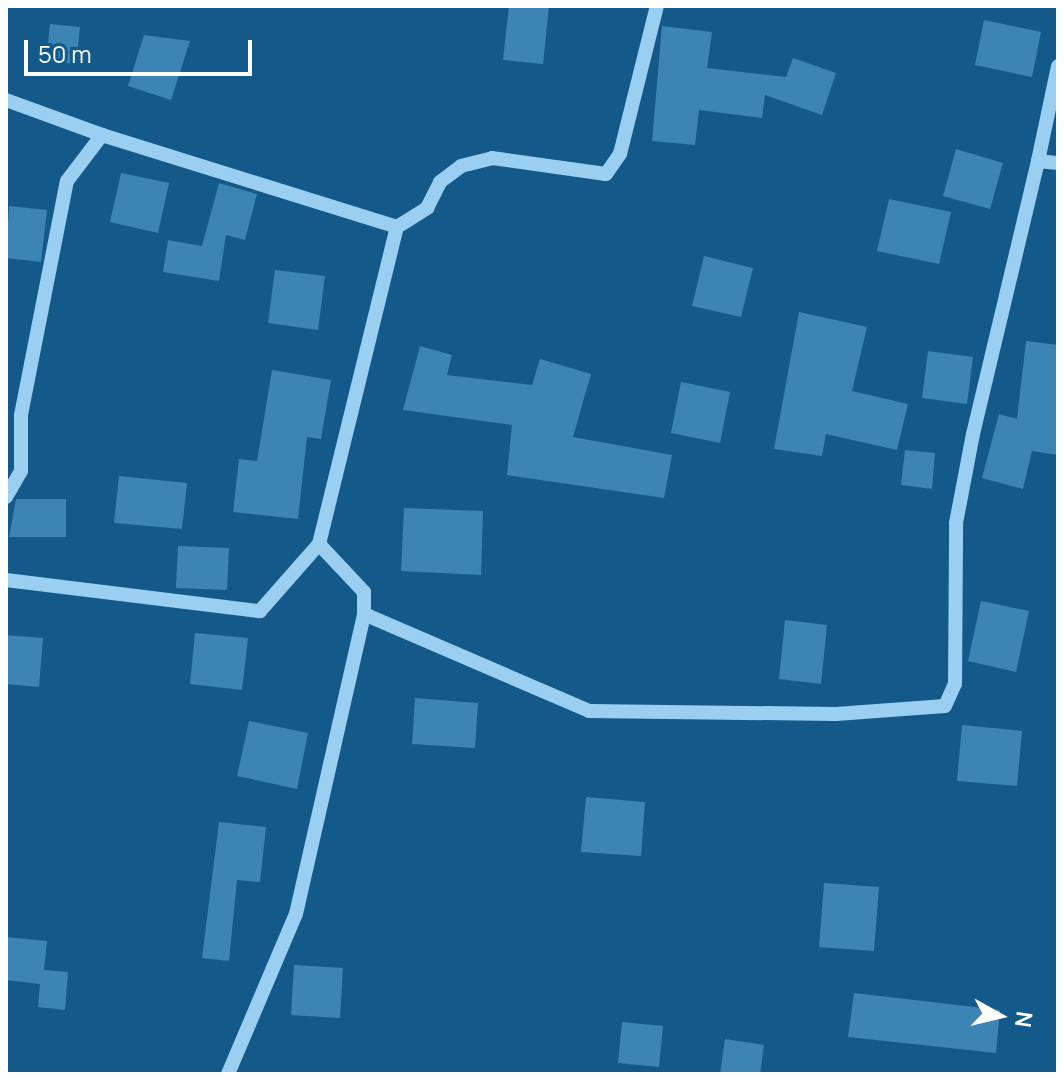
<!DOCTYPE html>
<html>
<head>
<meta charset="utf-8">
<style>
	body { margin:0 }
	#map { position:relative; width:1064px; height:1080px; overflow:hidden; background:#135a8b; font-family:Manrope,sans-serif }
	div>[style] { position:absolute }
	[style*='--x'] { left:calc(var(--x)*1px); top:calc(var(--y)*1px); width:calc(var(--w)*1px); rotate:calc(var(--a)*1deg) }
	.building>* { inset:0; background:#3b84b4 }
	.minor>* { height:14px; margin:-7px; padding:0 7px; transform-origin:7px; border-radius:7px; background:#9acff1 }
	span { translate:-50% -50%; white-space:nowrap; text-align:center; line-height:1.15; -webkit-text-stroke:6px #135a8b; paint-order:stroke }
	.frame { position:absolute; inset:0; border:8px solid #fff; pointer-events:none }
	.north { position:absolute; left:960px; top:976px; width:80px; height:80px; -webkit-text-stroke:6px #135a8b; paint-order:stroke; rotate:98deg; font-size:22px; font-weight:700; line-height:32px; text-align:center; color:#fff }
	.north::after { content:''; display:block; margin:auto; width:28px; height:36px; background:#fff; clip-path:polygon(50% 0,100% 100%,50% 72%,0 100%) }
	.scale { position:absolute; left:24px; top:40px; width:228px; height:36px; box-sizing:border-box; border:4px solid #fff; border-top:0; padding-left:10px; font-size:24px; line-height:28px; white-space:nowrap; color:#fff; -webkit-text-stroke:6px #135a8b; paint-order:stroke }
</style>
</head>
<body>
<div id="map">
	<div class="building">
		<i style="clip-path:polygon(509px 6px,549px 6px,543px 64px,503px 60px)"></i>
		<i style="clip-path:polygon(984px 20px,1041px 32px,1032px 77px,975px 65px)"></i>
		<i style="clip-path:polygon(50px 24px,80px 27px,76px 64px,46px 61px)"></i>
		<i style="clip-path:polygon(662px 26px,712px 32px,707px 68px,786px 77px,793px 58px,836px 73px,822px 115px,765px 95px,762px 118px,699px 110px,695px 145px,652px 141px)"></i>
		<i style="clip-path:polygon(144px 35px,190px 41px,171px 100px,128px 86px)"></i>
		<i style="clip-path:polygon(956px 149px,1003px 163px,990px 209px,943px 196px)"></i>
		<i style="clip-path:polygon(121px 173px,169px 183px,158px 233px,110px 222px)"></i>
		<i style="clip-path:polygon(219px 183px,257px 194px,245px 240px,226px 235px,219px 281px,163px 272px,168px 240px,202px 246px)"></i>
		<i style="clip-path:polygon(889px 199px,951px 212px,939px 264px,877px 251px)"></i>
		<i style="clip-path:polygon(9px 206px,47px 210px,41px 262px,6px 258px)"></i>
		<i style="clip-path:polygon(704px 256px,753px 268px,741px 317px,692px 306px)"></i>
		<i style="clip-path:polygon(275px 270px,325px 276px,318px 330px,268px 323px)"></i>
		<i style="clip-path:polygon(799px 312px,867px 327px,852px 391px,908px 404px,897px 450px,826px 434px,822px 456px,774px 449px)"></i>
		<i style="clip-path:polygon(1026px 341px,1058px 345px,1058px 455px,1032px 451px,1023px 489px,982px 478px,999px 414px,1017px 419px)"></i>
		<i style="clip-path:polygon(420px 346px,452px 355px,447px 375px,532px 385px,540px 359px,591px 374px,573px 437px,672px 455px,664px 498px,507px 475px,512px 425px,403px 410px)"></i>
		<i style="clip-path:polygon(928px 351px,973px 357px,967px 404px,922px 398px)"></i>
		<i style="clip-path:polygon(272px 370px,331px 380px,321px 439px,307px 437px,298px 519px,233px 512px,239px 459px,257px 461px)"></i>
		<i style="clip-path:polygon(681px 382px,730px 392px,720px 443px,671px 433px)"></i>
		<i style="clip-path:polygon(905px 450px,935px 453px,932px 489px,901px 485px)"></i>
		<i style="clip-path:polygon(119px 476px,187px 483px,182px 529px,114px 523px)"></i>
		<i style="clip-path:polygon(16px 499px,66px 499px,66px 537px,9px 537px)"></i>
		<i style="clip-path:polygon(404px 508px,483px 511px,481px 575px,401px 571px)"></i>
		<i style="clip-path:polygon(178px 546px,229px 548px,227px 590px,176px 588px)"></i>
		<i style="clip-path:polygon(981px 601px,1029px 611px,1016px 672px,968px 661px)"></i>
		<i style="clip-path:polygon(785px 620px,827px 625px,821px 684px,779px 679px)"></i>
		<i style="clip-path:polygon(195px 633px,248px 638px,242px 690px,190px 684px)"></i>
		<i style="clip-path:polygon(6px 635px,43px 638px,39px 687px,6px 684px)"></i>
		<i style="clip-path:polygon(415px 698px,478px 703px,475px 748px,412px 744px)"></i>
		<i style="clip-path:polygon(249px 721px,308px 733px,297px 789px,237px 776px)"></i>
		<i style="clip-path:polygon(962px 725px,1022px 731px,1017px 786px,957px 781px)"></i>
		<i style="clip-path:polygon(586px 797px,645px 802px,641px 856px,581px 852px)"></i>
		<i style="clip-path:polygon(219px 822px,266px 827px,260px 882px,237px 880px,229px 961px,202px 958px)"></i>
		<i style="clip-path:polygon(824px 883px,879px 887px,874px 951px,819px 947px)"></i>
		<i style="clip-path:polygon(6px 937px,47px 941px,44px 970px,68px 972px,65px 1010px,38px 1007px,40px 984px,6px 980px)"></i>
		<i style="clip-path:polygon(294px 965px,343px 968px,340px 1018px,291px 1015px)"></i>
		<i style="clip-path:polygon(854px 993px,1000px 1010px,996px 1053px,848px 1037px)"></i>
		<i style="clip-path:polygon(622px 1022px,663px 1026px,659px 1067px,618px 1063px)"></i>
		<i style="clip-path:polygon(725px 1039px,764px 1045px,760px 1074px,720px 1074px)"></i>
	</div>
	<div class="minor">
		<i style="--x:6;--y:100;--w:102;--a:20"></i>
		<i style="--x:1038;--y:161;--w:97;--a:-78.1"></i>
		<i style="--x:6;--y:497;--w:30;--a:-60"></i>
		<i style="--x:21;--y:471;--w:56;--a:-90"></i>
		<i style="--x:21;--y:415;--w:238;--a:-78.9"></i>
		<i style="--x:67;--y:181;--w:58;--a:-52.7"></i>
		<i style="--x:102;--y:135;--w:309;--a:17.3"></i>
		<i style="--x:6;--y:580;--w:256;--a:7"></i>
		<i style="--x:260;--y:611;--w:89;--a:-48.6"></i>
		<i style="--x:364;--y:614;--w:245;--a:23.3"></i>
		<i style="--x:589;--y:711;--w:247;--a:0.7"></i>
		<i style="--x:836;--y:714;--w:109;--a:-4.2"></i>
		<i style="--x:945;--y:706;--w:24;--a:-66"></i>
		<i style="--x:955;--y:684;--w:161;--a:-89.6"></i>
		<i style="--x:956;--y:523;--w:91;--a:-79.2"></i>
		<i style="--x:973;--y:434;--w:281;--a:-76.6"></i>
		<i style="--x:1038;--y:161;--w:20;--a:6"></i>
		<i style="--x:228;--y:1074;--w:174;--a:-67"></i>
		<i style="--x:296;--y:914;--w:308;--a:-77.2"></i>
		<i style="--x:364;--y:614;--w:22;--a:-90"></i>
		<i style="--x:364;--y:592;--w:66;--a:-133.2"></i>
		<i style="--x:319;--y:544;--w:326;--a:-76.2"></i>
		<i style="--x:397;--y:227;--w:36;--a:-32"></i>
		<i style="--x:427;--y:208;--w:29;--a:-63"></i>
		<i style="--x:440;--y:182;--w:26;--a:-37"></i>
		<i style="--x:461;--y:166;--w:32;--a:-14"></i>
		<i style="--x:492;--y:158;--w:115;--a:8"></i>
		<i style="--x:606;--y:174;--w:24;--a:-55"></i>
		<i style="--x:620;--y:154;--w:153;--a:-76"></i>
	</div>
	<div class="frame"></div>
	<div class="north">N</div>
	<div class="scale">50 m</div>
</div>
</body>
</html>
